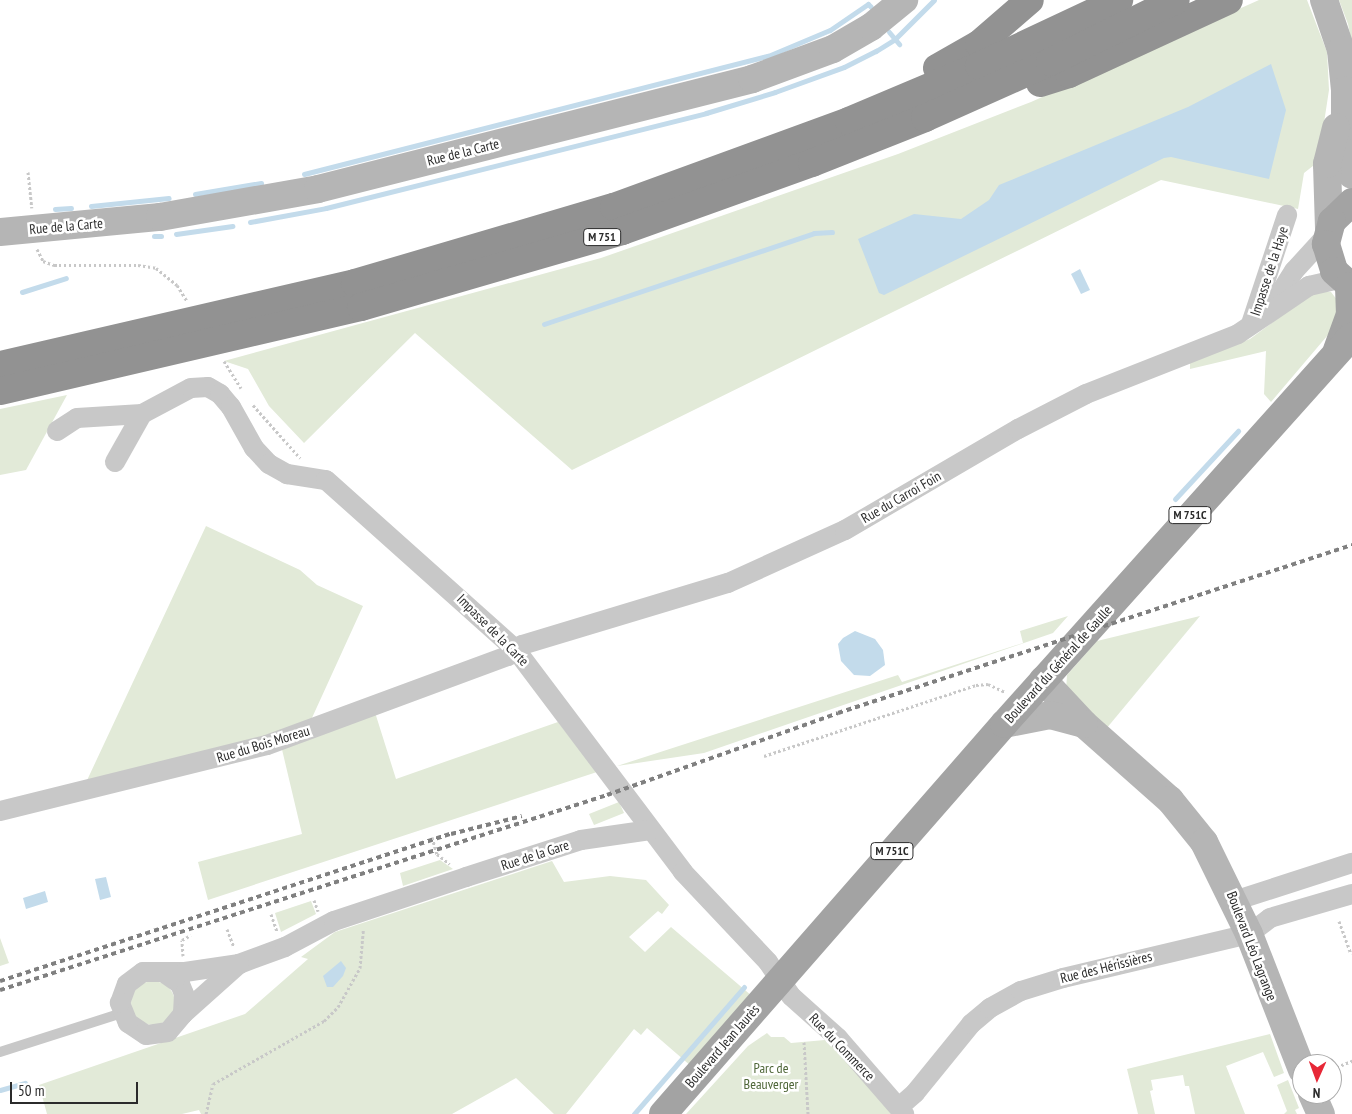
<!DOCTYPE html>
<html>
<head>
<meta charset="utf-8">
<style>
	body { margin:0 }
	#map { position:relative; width:1352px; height:1114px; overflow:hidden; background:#fff; font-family:"PT Sans Narrow",sans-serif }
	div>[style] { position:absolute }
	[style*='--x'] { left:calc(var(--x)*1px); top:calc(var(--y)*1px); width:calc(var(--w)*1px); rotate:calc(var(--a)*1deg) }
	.green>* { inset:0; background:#e2ead8 }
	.round { border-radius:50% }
	.water>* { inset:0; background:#c3dbeb }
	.stream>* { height:5px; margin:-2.5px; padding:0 2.5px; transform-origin:2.5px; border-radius:2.5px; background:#c3dbeb }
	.path>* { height:3px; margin-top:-1.5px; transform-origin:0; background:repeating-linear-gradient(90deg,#c8c8c8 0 2.5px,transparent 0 5px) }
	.lane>* { height:10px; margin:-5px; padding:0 5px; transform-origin:5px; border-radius:5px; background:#c8c8c8 }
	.street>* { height:20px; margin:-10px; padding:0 10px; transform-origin:10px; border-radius:10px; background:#c8c8c8 }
	.secondary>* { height:28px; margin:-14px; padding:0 14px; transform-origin:14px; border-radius:14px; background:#b5b5b5 }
	.primary>* { height:28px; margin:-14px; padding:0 14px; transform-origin:14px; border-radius:14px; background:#a3a3a3 }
	.highway>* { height:28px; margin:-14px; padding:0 14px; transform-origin:14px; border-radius:14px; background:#929292 }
	.rail>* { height:4px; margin-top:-2px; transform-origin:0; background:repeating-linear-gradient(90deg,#808080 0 5px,transparent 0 9px) }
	span { translate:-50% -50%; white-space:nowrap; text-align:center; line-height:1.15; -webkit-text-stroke:5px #fff; paint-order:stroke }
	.shield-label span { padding:1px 4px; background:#fff; border:1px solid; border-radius:4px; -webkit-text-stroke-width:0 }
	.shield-label { font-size:12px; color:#2b2b2b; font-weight:700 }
	.street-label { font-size:14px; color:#2b2b2b }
	.park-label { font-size:14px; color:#4f6739 }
	.north { position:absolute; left:1292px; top:1054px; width:50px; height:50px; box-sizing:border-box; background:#fff; border:1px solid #aaa; border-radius:50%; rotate:182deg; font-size:14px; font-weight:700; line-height:20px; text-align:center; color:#2b2b2b }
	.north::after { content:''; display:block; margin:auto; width:18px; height:22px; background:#e72837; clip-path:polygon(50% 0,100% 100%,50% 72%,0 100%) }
	.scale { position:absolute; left:10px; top:1082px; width:128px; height:22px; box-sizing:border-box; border:2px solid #2b2b2b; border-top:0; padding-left:6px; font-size:15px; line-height:18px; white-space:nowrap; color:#2b2b2b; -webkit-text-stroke:4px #fff; paint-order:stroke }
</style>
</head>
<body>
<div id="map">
	<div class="green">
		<i style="clip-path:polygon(1259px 0,1307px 0,1327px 52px,1329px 90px,1318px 162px,1304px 173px,1298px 209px,1161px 180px,572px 470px,415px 333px,304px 443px,269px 406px,248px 369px,224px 361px,601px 258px,898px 154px,1031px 102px)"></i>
		<i style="clip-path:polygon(1339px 0,1352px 0,1352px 44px,1348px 24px)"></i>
		<i style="clip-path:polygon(1321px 291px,1331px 292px,1338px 301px,1338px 318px,1333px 329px,1271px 402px,1264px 394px,1266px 351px,1190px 369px,1190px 362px,1250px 339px,1310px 295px)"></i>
		<i style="clip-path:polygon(67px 395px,26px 470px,0 475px,0 409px)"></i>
		<i style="clip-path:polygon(206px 526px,300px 570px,317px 585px,363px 606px,306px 731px,373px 706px,396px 779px,558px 722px,597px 772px,208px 900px,198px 862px,302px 834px,280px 741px,82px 791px)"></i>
		<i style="clip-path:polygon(1068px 616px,1053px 633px,704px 753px,617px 766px,898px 675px,902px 682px,1023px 643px,1020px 631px)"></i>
		<i style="clip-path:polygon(1200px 616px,1106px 729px,1066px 691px,1067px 675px,1097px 641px)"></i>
		<i style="clip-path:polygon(619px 802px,624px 813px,594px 825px,589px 814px)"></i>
		<i style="clip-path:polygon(440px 860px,453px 869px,403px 886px,400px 873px)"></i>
		<i style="clip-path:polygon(552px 861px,564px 882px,610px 876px,646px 880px,669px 905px,662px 914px,658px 911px,629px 937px,645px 952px,671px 927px,759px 1002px,699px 1073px,647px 1028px,641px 1035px,634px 1029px,566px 1114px,554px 1114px,516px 1078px,452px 1114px,201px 1114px,199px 1110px,182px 1114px,47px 1114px,39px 1085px,245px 1014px,308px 959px,301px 957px,335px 932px)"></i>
		<i style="clip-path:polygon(311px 901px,316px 914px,281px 932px,275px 913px)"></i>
		<i style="clip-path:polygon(0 938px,9px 963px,0 966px)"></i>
		<i class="round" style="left:131px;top:981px;width:44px;height:44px"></i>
		<i style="clip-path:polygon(767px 1033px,771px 1037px,784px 1037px,791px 1043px,825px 1040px,864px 1074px,891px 1114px,686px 1114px,748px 1046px)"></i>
		<i style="clip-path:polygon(1270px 1034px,1284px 1073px,1274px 1077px,1263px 1052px,1226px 1066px,1245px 1114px,1195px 1114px,1189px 1086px,1185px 1086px,1183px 1075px,1151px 1080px,1153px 1090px,1150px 1091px,1155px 1114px,1138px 1114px,1127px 1069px)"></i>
		<i style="clip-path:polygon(1288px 1080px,1299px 1108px,1295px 1110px,1297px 1114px,1284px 1114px,1287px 1111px,1277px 1085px)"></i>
	</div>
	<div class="water">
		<i style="clip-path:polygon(1271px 64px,1286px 110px,1269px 179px,1171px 157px,1164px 158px,884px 295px,879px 293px,858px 239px,914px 214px,961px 219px,989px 200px,999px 185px,1188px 107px)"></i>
		<i style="clip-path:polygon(1080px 269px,1090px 290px,1081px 294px,1071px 274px)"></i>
		<i style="clip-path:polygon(855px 631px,875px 639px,883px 650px,885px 665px,870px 676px,854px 675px,841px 661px,838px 644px,843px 638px)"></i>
		<i style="clip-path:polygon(106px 877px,111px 897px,100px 900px,95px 879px)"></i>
		<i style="clip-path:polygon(45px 891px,48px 902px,26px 909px,23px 898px)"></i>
		<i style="clip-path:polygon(341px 961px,346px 968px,343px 976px,333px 987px,327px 987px,323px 976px)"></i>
	</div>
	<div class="stream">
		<i style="--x:889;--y:32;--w:16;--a:50"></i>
		<i style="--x:304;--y:174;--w:479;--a:-14.3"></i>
		<i style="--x:768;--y:56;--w:67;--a:-22.8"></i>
		<i style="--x:830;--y:30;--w:46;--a:-34.4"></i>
		<i style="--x:868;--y:4;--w:4;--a:45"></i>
		<i style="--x:195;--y:194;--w:67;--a:-9.5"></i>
		<i style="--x:91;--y:206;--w:78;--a:-5.9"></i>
		<i style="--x:55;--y:209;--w:16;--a:-4"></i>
		<i style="--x:250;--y:222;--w:77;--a:-10.4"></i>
		<i style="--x:326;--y:208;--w:392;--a:-14"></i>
		<i style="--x:706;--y:113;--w:72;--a:-16.9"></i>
		<i style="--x:775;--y:92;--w:73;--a:-19.9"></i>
		<i style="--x:844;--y:67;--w:36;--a:-27"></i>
		<i style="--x:876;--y:51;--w:22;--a:-32"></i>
		<i style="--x:895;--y:39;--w:55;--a:-45"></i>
		<i style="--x:176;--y:234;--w:57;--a:-8.1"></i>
		<i style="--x:154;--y:236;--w:7;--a:0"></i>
		<i style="--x:22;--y:292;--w:46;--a:-17.7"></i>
		<i style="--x:544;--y:324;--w:285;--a:-18.6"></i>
		<i style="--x:814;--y:233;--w:18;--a:-3"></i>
		<i style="--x:1175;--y:499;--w:93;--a:-47.2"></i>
		<i style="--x:0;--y:1090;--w:26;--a:-16"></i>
		<i style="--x:634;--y:1114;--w:168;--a:-49.1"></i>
	</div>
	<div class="path">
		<i style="--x:28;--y:172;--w:36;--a:84"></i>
		<i style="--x:37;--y:249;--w:13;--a:63"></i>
		<i style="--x:43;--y:261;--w:12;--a:20"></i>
		<i style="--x:54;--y:265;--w:84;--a:0"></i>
		<i style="--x:138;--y:265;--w:18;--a:9"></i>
		<i style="--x:156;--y:268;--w:27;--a:39"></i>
		<i style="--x:177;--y:285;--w:19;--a:58"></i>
		<i style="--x:224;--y:361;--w:32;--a:58"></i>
		<i style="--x:253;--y:405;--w:71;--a:48.4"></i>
		<i style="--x:764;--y:756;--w:224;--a:-18.5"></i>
		<i style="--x:976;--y:685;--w:12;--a:-5"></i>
		<i style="--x:988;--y:684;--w:19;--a:25"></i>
		<i style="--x:432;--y:837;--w:18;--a:74"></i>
		<i style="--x:437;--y:854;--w:16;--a:38"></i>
		<i style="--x:314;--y:900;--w:12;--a:70"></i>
		<i style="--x:271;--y:914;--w:18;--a:71"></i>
		<i style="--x:1339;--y:921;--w:35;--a:70"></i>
		<i style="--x:227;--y:929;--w:19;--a:69"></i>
		<i style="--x:183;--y:956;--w:16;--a:-94"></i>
		<i style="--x:182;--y:940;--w:10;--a:-29"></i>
		<i style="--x:804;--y:1042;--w:72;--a:86.8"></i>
		<i style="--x:1332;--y:1069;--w:22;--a:-22"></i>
		<i style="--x:206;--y:1114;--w:31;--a:-77"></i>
		<i style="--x:213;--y:1084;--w:128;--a:-29.6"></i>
		<i style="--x:324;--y:1021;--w:20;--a:-45"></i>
		<i style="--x:338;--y:1007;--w:45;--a:-60.6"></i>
		<i style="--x:360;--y:968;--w:38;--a:-85"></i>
	</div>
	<div class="lane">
		<i style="--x:0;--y:1052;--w:128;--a:-17.7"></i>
	</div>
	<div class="street">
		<i style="--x:1270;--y:309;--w:45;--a:-57.7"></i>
		<i style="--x:1294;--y:271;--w:49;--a:-47.5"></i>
		<i style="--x:1251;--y:324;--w:115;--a:-71.7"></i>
		<i style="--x:57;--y:431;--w:24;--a:-33"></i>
		<i style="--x:77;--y:418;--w:65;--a:-3.5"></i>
		<i style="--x:142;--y:414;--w:55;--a:-28"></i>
		<i style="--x:191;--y:388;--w:17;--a:-3"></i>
		<i style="--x:208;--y:387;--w:14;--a:30"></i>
		<i style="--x:220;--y:394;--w:17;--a:50"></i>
		<i style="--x:231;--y:407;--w:47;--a:60.7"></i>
		<i style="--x:254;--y:448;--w:22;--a:47"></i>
		<i style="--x:269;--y:464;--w:21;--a:29"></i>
		<i style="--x:287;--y:474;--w:39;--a:9"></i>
		<i style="--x:326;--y:480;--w:255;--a:41.8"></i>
		<i style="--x:516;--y:650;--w:278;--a:53"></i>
		<i style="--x:683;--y:872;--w:124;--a:46.6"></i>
		<i style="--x:768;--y:962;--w:41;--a:55.9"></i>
		<i style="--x:791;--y:996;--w:63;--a:41.8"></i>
		<i style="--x:838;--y:1038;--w:101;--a:49"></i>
		<i style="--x:115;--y:462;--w:55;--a:-60.6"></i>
		<i style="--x:0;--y:811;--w:275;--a:-13.9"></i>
		<i style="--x:267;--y:745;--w:257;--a:-20.3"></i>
		<i style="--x:508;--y:656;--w:18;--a:-38"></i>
		<i style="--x:522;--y:645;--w:215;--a:-16.8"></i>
		<i style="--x:728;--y:583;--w:128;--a:-24.4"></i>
		<i style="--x:845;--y:530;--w:200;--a:-30.3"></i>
		<i style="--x:1018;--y:429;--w:76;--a:-27.2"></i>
		<i style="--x:1086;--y:394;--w:163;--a:-21.5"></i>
		<i style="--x:1238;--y:334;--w:86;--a:-34.1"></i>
		<i style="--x:1309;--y:286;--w:32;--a:-13"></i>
		<i style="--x:1234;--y:901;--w:124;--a:-17.9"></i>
		<i style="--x:163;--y:972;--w:21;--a:35"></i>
		<i style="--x:180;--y:984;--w:11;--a:68"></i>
		<i style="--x:184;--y:994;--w:20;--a:93"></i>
		<i style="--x:183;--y:1014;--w:23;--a:130"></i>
		<i style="--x:168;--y:1032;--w:22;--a:172"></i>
		<i style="--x:146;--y:1035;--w:22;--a:-146"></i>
		<i style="--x:128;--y:1023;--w:22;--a:-112"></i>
		<i style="--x:120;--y:1003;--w:20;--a:-70"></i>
		<i style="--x:127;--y:984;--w:20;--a:-37"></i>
		<i style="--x:143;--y:972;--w:42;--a:0"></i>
		<i style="--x:185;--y:972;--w:55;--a:-8.4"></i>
		<i style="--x:239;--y:964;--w:49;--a:-20.3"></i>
		<i style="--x:285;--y:947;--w:55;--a:-28"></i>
		<i style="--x:334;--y:921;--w:139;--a:-18.4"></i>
		<i style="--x:466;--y:877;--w:121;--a:-17.8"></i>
		<i style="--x:581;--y:840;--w:70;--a:-8.2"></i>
		<i style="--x:183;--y:1014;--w:75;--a:-41.8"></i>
		<i style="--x:899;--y:1107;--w:21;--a:-41"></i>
		<i style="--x:915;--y:1093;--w:89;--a:-50.9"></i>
		<i style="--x:971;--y:1024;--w:25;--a:-40"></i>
		<i style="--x:990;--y:1008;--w:35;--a:-29"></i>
		<i style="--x:1021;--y:991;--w:44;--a:-17.2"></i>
		<i style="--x:1063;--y:978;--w:191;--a:-13.3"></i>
		<i style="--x:1249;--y:934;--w:26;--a:-37"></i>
		<i style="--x:1270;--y:918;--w:85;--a:-16.3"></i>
	</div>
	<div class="secondary">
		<i style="--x:1324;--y:0;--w:53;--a:71.2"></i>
		<i style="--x:1341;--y:50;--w:40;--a:84.3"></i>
		<i style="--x:1345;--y:90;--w:62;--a:90"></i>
		<i style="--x:1345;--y:152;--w:24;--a:73"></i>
		<i style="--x:1329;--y:228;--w:64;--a:-91.8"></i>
		<i style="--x:1327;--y:164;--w:38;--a:-76"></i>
		<i style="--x:0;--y:232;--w:161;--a:-5.4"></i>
		<i style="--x:160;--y:217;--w:160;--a:-10"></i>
		<i style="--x:318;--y:189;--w:448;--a:-14.2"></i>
		<i style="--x:752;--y:79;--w:86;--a:-20.3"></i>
		<i style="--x:833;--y:49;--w:44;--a:-30.1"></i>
		<i style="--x:871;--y:27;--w:43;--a:-39.3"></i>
		<i style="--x:1043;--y:680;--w:60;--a:47"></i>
		<i style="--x:1084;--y:724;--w:115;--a:41.5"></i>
		<i style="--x:1170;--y:800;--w:54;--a:51"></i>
		<i style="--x:1204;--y:842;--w:102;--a:63.9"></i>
		<i style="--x:1249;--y:934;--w:146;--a:68.7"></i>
		<i style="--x:1004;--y:724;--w:47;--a:-11.1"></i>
		<i style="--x:1050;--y:715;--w:35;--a:15"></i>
		<i style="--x:1312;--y:1094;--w:22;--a:66"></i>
	</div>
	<div class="primary">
		<i style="--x:1352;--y:202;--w:28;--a:136"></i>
		<i style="--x:1332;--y:221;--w:24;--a:105"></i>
		<i style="--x:1326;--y:244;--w:28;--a:73"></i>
		<i style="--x:1334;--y:271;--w:24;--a:42"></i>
		<i style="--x:1337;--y:350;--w:37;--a:-70"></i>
		<i style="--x:1350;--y:315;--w:29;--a:-92"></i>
		<i style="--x:663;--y:1114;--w:518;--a:-48.83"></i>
		<i style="--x:1004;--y:724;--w:521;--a:-48.11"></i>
	</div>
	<div class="highway">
		<i style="--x:937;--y:68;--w:48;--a:-29.7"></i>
		<i style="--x:979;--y:44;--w:67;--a:-40.8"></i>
		<i style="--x:1040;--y:83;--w:30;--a:-17"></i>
		<i style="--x:1069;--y:74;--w:176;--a:-24.8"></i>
		<i style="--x:0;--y:365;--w:364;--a:-13"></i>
		<i style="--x:355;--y:283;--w:270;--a:-16.4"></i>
		<i style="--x:614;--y:207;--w:250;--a:-20.1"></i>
		<i style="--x:849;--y:121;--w:141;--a:-22.9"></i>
		<i style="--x:979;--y:66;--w:155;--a:-25.2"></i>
		<i style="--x:0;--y:391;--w:371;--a:-13.1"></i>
		<i style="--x:361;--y:307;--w:272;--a:-16.2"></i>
		<i style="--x:622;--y:231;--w:202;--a:-19.7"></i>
		<i style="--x:812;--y:163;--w:122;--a:-21.7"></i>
		<i style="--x:925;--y:118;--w:137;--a:-24.1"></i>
		<i style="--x:1050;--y:62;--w:140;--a:-26.2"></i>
	</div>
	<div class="rail">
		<i style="--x:0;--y:981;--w:474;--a:-18.1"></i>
		<i style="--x:451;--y:834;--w:73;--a:-14.2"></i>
		<i style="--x:0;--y:990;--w:638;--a:-17.81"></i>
		<i style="--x:607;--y:795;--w:245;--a:-19.5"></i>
		<i style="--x:838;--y:713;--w:541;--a:-18.1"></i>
	</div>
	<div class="shield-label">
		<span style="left:602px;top:237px">M 751</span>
		<span style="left:1190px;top:515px">M 751C</span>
		<span style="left:892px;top:851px">M 751C</span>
	</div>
	<div class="street-label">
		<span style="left:463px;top:152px;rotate:-14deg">Rue de la Carte</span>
		<span style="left:66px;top:226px;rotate:-5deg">Rue de la Carte</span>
		<span style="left:1269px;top:271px;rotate:-72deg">Impasse de la Haye</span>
		<span style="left:901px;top:497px;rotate:-30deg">Rue du Carroi Foin</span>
		<span style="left:493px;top:630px;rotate:45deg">Impasse de la Carte</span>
		<span style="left:1058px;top:664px;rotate:-48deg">Boulevard du Général de Gaulle</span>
		<span style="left:263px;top:744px;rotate:-17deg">Rue du Bois Moreau</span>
		<span style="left:535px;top:855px;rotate:-18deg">Rue de la Gare</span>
		<span style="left:1252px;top:946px;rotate:69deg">Boulevard Léo Lagrange</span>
		<span style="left:1106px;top:967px;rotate:-14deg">Rue des Hérissières</span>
		<span style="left:722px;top:1046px;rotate:-49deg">Boulevard Jean Jaurès</span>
		<span style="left:842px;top:1047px;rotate:46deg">Rue du Commerce</span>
	</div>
	<div class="park-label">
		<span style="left:771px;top:1076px">Parc de<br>Beauverger</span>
	</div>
	<div class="north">N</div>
	<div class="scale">50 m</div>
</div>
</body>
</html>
